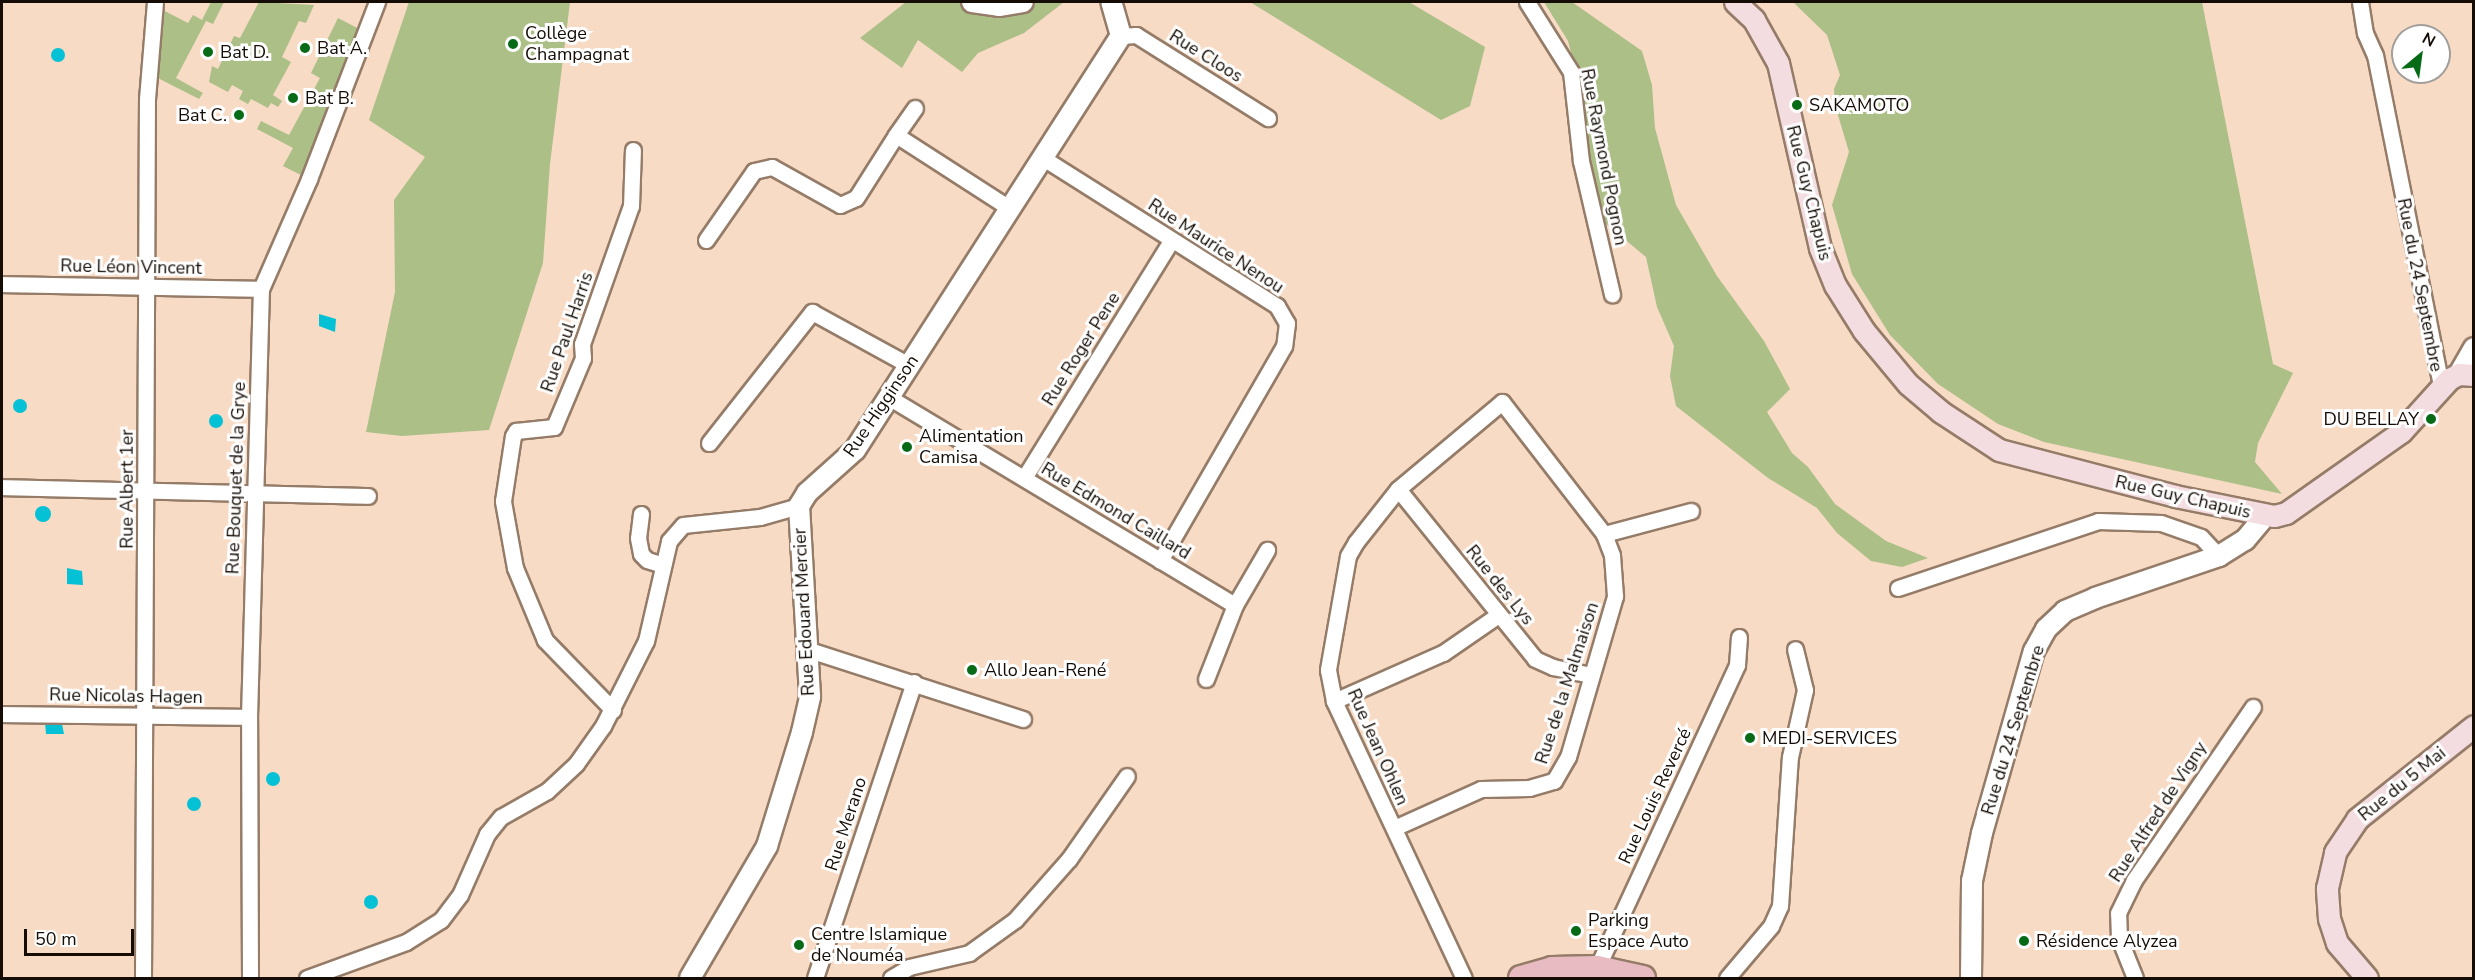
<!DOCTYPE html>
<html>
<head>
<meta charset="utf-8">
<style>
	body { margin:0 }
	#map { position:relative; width:2475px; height:980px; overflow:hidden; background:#f7dbc5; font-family:"Nunito Sans",sans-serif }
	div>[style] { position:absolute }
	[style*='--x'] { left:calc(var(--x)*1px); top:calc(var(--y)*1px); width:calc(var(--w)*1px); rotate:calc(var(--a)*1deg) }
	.green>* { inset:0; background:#abbf87 }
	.water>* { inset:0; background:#04c1d6 }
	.round { border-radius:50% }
	.roads { filter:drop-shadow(2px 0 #957c68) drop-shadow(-2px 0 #957c68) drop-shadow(0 2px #957c68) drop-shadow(0 -2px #957c68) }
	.minor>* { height:15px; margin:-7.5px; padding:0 7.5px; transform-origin:7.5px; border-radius:7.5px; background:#fff }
	.tertiary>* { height:20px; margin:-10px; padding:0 10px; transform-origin:10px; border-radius:10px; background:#fff }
	.secondary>* { height:21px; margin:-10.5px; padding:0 10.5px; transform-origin:10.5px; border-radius:10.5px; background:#f4dde1 }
	.primary>* { height:24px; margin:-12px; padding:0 12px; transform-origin:12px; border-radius:12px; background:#e8bbc2 }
	.dots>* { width:16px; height:16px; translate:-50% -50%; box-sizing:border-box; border:3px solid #fff; border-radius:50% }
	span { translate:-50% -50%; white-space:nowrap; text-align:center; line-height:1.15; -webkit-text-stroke:6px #fff; paint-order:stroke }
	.poi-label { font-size:18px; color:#140c05 }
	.left { translate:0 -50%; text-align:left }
	.right { translate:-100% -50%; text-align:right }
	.street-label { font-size:18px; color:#140c05 }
	.frame { position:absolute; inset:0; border:3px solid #140c05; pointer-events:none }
	.north { position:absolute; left:2391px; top:24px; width:60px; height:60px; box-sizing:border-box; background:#fff; border:2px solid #a19e9b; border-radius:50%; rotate:29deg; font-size:16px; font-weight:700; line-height:24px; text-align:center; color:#140c05 }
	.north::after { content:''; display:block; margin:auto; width:21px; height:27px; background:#076a17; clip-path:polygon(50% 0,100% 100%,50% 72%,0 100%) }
	.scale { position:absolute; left:24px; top:929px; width:110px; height:27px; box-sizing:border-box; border:3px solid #140c05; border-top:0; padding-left:8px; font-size:18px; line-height:21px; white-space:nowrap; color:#140c05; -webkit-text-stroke:4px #fff; paint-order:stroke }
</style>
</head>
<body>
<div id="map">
	<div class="green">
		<i style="clip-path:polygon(211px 2px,224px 2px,213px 24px,206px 21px,176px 78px,203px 93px,199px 99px,148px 73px,153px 5px,188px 23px,193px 15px,202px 20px)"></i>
		<i style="clip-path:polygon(259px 2px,314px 5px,306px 23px,299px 21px,282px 57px,291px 62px,273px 95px,282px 101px,278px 107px,271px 103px,268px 108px,251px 99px,248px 104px,239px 99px,243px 91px,232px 85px,228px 92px,209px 82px,212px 66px,218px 69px,234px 36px,240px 38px)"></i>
		<i style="clip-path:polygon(409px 2px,570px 2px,550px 164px,543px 263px,489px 430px,402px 436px,366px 432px,395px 292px,394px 200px,425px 157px,369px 120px)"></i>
		<i style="clip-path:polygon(906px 2px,1064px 2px,1024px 33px,978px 53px,962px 72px,918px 40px,902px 68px,860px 38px)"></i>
		<i style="clip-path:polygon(1250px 2px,1409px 2px,1485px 47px,1470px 106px,1441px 120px)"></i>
		<i style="clip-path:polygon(1544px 2px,1572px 2px,1642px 51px,1652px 85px,1655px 128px,1676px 205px,1717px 276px,1764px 341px,1790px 389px,1767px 412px,1792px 453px,1808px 467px,1835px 504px,1886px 541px,1928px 558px,1902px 567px,1871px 561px,1837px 533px,1817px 508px,1768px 478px,1676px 406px,1670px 376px,1674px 346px,1657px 307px,1646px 257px,1606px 224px,1592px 176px,1581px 90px,1568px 41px)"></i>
		<i style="clip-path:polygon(1793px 2px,2202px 2px,2273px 364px,2293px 373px,2258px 443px,2255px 462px,2282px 494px,2044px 442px,1998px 424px,1938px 384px,1890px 335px,1852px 274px,1832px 205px,1849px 152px,1835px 105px,1834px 89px,1840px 75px,1827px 35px)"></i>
		<i style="clip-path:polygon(338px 18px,365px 32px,309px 179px,283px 166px,293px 148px,257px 129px,261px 121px,289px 135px,320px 78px,311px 73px)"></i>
	</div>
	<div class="water">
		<i class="round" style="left:51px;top:48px;width:14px;height:14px"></i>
		<i style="clip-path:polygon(319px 314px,336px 319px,335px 332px,319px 326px)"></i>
		<i class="round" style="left:13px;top:399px;width:14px;height:14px"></i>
		<i class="round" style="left:209px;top:414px;width:14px;height:14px"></i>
		<i class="round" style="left:35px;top:506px;width:16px;height:16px"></i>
		<i style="clip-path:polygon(67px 568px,82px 571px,83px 585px,67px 584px)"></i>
		<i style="clip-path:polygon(45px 722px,62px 724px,64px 734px,46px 734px)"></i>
		<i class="round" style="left:266px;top:772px;width:14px;height:14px"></i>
		<i class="round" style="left:187px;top:797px;width:14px;height:14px"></i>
		<i class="round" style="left:364px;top:895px;width:14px;height:14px"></i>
	</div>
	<div class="roads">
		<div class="minor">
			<i style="--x:1527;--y:2;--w:83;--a:57.8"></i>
			<i style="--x:1571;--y:72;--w:90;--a:83.6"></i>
			<i style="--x:1581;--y:161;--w:137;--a:76.9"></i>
			<i style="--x:2360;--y:2;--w:31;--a:81"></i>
			<i style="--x:2365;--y:33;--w:24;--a:66"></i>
			<i style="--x:2375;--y:55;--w:337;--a:78.7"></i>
			<i style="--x:1121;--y:36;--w:15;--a:-4"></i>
			<i style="--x:1136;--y:35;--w:156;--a:32.2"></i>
			<i style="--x:896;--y:135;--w:33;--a:-55"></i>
			<i style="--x:1043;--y:158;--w:277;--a:32.3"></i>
			<i style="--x:1277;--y:306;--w:20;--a:60"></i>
			<i style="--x:1287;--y:323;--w:23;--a:97"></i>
			<i style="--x:1284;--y:346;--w:248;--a:120"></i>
			<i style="--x:706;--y:240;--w:84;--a:-55.2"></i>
			<i style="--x:754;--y:171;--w:18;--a:-13"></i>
			<i style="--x:772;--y:167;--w:78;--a:29.2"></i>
			<i style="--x:840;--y:205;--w:17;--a:-24"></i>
			<i style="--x:856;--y:198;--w:75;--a:-57.6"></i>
			<i style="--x:896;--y:135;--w:137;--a:32.8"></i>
			<i style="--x:2;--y:284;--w:259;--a:1.1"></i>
			<i style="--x:890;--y:398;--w:402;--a:31"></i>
			<i style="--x:1235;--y:605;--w:64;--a:-59.8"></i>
			<i style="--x:709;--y:443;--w:167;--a:-51.8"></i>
			<i style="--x:812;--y:312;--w:111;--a:28.7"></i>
			<i style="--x:1024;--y:478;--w:279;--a:-58.2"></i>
			<i style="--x:2;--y:487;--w:366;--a:1.4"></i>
			<i style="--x:1398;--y:489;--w:218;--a:51.1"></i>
			<i style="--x:1535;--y:659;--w:20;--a:24"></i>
			<i style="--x:1553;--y:667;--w:39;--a:12"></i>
			<i style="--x:641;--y:514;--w:24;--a:97"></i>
			<i style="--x:638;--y:538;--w:16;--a:79"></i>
			<i style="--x:641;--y:554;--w:8;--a:45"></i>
			<i style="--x:647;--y:560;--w:17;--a:17"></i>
			<i style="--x:1604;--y:534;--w:90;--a:-14.8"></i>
			<i style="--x:1898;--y:588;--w:211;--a:-18.5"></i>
			<i style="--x:2098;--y:521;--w:63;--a:1.8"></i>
			<i style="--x:2161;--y:523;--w:42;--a:19.3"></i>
			<i style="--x:2201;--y:537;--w:26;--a:47"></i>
			<i style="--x:806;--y:649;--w:228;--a:17.9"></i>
			<i style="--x:1206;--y:679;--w:79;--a:-68.6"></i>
			<i style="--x:1334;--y:701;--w:119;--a:-23.8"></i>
			<i style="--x:1443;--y:653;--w:67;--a:-34.6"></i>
			<i style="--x:613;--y:710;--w:98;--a:-134.2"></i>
			<i style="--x:545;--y:640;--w:78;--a:-112.6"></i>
			<i style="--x:515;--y:568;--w:68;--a:-100.2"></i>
			<i style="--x:503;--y:501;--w:66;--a:-81.3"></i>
			<i style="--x:513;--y:436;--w:6;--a:-59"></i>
			<i style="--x:516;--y:431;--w:38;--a:-6"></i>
			<i style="--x:554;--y:427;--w:75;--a:-67.2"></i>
			<i style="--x:583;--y:358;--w:14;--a:-94"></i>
			<i style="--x:582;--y:344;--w:146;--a:-70.5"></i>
			<i style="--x:631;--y:206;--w:56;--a:-88"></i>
			<i style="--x:2;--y:714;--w:247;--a:0.7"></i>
			<i style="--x:1394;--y:828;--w:95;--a:-24.1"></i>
			<i style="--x:1481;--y:789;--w:48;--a:-1.2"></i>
			<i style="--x:1529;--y:788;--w:26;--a:-16"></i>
			<i style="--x:1554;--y:781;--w:28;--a:-60"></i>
			<i style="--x:1568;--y:757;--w:168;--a:-73.7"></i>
			<i style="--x:1615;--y:596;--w:41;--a:-94.2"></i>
			<i style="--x:1612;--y:555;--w:22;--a:-111"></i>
			<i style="--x:1604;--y:534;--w:167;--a:-127.7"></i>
			<i style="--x:1502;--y:402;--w:136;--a:140.1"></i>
			<i style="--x:1398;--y:489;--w:68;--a:128.4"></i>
			<i style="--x:1356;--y:542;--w:16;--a:120"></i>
			<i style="--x:1348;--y:556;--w:116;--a:100"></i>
			<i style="--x:1328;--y:670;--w:32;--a:79"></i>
			<i style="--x:1334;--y:701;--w:306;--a:64.9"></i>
			<i style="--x:1597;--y:968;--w:334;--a:-65.2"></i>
			<i style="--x:1737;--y:665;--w:28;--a:-86"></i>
			<i style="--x:143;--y:978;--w:879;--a:-89.74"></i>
			<i style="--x:147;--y:99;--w:97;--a:-85.3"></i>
			<i style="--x:250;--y:978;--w:261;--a:-90.2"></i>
			<i style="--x:249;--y:717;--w:428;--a:-88.4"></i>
			<i style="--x:261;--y:289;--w:120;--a:-66.4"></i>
			<i style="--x:309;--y:179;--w:190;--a:-69"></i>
			<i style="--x:307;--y:978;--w:105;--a:-20"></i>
			<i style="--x:406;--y:942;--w:41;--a:-32.2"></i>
			<i style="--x:441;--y:920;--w:31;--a:-53"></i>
			<i style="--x:460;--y:895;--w:67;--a:-66.1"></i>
			<i style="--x:487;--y:834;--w:22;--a:-51"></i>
			<i style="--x:501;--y:817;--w:53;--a:-29.5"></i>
			<i style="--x:547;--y:791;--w:40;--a:-43"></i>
			<i style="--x:576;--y:764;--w:47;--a:-54.6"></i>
			<i style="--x:603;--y:726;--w:95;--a:-63.2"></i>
			<i style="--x:646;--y:641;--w:103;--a:-77"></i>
			<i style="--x:669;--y:541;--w:21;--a:-49"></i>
			<i style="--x:683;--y:525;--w:77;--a:-5.9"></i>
			<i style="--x:760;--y:517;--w:41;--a:-15.8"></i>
			<i style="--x:815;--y:978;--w:312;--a:-71.5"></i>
			<i style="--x:891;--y:978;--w:21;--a:-31"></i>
			<i style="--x:909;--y:967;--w:62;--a:-13.1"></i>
			<i style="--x:969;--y:953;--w:57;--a:-35.7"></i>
			<i style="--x:1015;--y:920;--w:81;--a:-48.5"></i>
			<i style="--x:1069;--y:859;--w:101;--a:-55.1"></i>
			<i style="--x:1727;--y:978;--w:68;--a:-49.8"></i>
			<i style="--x:1771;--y:926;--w:22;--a:-66"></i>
			<i style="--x:1780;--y:906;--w:149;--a:-86.2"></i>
			<i style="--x:1790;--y:757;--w:69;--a:-77.4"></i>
			<i style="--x:1805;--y:690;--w:42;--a:-103.7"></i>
			<i style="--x:2135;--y:978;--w:43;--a:-111.8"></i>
			<i style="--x:2119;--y:938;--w:25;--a:-92"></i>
			<i style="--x:2118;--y:913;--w:37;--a:-64"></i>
			<i style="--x:2134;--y:880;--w:210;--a:-55.5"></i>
		</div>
		<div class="tertiary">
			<i style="--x:972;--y:2;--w:27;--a:8"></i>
			<i style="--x:999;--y:6;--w:24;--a:-9"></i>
			<i style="--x:2459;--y:374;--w:30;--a:-60"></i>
			<i style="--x:690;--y:978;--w:153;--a:-59.7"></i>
			<i style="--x:767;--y:846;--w:119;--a:-72.9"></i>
			<i style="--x:802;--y:732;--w:37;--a:-77"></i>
			<i style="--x:810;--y:696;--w:190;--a:-93.3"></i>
			<i style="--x:799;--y:506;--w:15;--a:-58"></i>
			<i style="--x:807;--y:493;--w:64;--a:-41.9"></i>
			<i style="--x:855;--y:450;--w:492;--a:-57.3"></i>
			<i style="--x:1121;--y:36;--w:35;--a:-106"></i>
			<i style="--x:1971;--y:978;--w:97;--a:-89.4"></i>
			<i style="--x:1972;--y:881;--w:49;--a:-78.2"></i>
			<i style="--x:1982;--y:833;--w:189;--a:-74.1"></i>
			<i style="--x:2034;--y:651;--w:25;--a:-61"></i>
			<i style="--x:2046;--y:629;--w:26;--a:-43"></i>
			<i style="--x:2065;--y:611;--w:33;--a:-23"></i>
			<i style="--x:2095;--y:598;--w:131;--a:-18.7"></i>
			<i style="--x:2219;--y:556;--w:31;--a:-32"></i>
			<i style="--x:2245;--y:540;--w:31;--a:-50"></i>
		</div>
		<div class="secondary">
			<i style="--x:1735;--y:2;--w:26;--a:43"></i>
			<i style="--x:1754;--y:20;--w:49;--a:60.8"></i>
			<i style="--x:1778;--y:63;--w:190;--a:77.2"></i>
			<i style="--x:1820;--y:248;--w:40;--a:68"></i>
			<i style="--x:1835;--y:285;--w:54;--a:57.8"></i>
			<i style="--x:1864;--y:331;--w:69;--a:50.3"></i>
			<i style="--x:1908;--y:384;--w:43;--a:40.3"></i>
			<i style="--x:1941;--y:412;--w:69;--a:33.2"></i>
			<i style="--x:1999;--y:450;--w:182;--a:14.6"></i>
			<i style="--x:2175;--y:496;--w:101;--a:11.4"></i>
			<i style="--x:2274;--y:516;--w:12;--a:-14"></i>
			<i style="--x:2286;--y:513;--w:141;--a:-35.2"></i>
			<i style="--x:2401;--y:432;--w:72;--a:-47.8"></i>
			<i style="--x:2449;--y:379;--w:11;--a:-27"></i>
			<i style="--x:2459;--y:374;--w:15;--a:4"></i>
			<i style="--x:2367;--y:978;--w:46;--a:-130.6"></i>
			<i style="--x:2337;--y:943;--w:25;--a:-108"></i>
			<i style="--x:2329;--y:919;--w:31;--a:-94"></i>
			<i style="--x:2327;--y:888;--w:37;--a:-77"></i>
			<i style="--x:2335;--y:852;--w:40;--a:-56"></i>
			<i style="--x:2357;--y:819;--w:149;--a:-38.5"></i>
		</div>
		<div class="primary">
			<i style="--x:1521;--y:978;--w:32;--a:-16"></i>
			<i style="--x:1552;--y:969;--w:45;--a:-1.3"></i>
			<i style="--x:1597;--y:968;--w:47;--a:12.3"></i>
		</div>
	</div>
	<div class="dots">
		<i style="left:513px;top:44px;background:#076a17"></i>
		<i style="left:305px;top:48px;background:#076a17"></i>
		<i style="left:208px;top:52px;background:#076a17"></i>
		<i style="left:293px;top:98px;background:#076a17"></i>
		<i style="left:1797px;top:105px;background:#076a17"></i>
		<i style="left:239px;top:115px;background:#076a17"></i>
		<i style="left:2431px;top:419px;background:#076a17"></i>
		<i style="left:907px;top:447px;background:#076a17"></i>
		<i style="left:972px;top:670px;background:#076a17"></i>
		<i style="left:1750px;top:738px;background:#076a17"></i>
		<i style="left:1576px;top:931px;background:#076a17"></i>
		<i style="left:2024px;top:941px;background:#076a17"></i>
		<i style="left:799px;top:945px;background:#076a17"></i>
	</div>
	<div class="poi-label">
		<span class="left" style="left:525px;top:44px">Collège<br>Champagnat</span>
		<span class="left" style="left:317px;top:48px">Bat A.</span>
		<span class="left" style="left:220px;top:52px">Bat D.</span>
		<span class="left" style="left:305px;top:98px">Bat B.</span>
		<span class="left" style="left:1809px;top:105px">SAKAMOTO</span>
		<span class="right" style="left:227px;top:115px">Bat C.</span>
		<span class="right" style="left:2419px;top:419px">DU BELLAY</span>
		<span class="left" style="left:919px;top:447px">Alimentation<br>Camisa</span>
		<span class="left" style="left:984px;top:670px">Allo Jean-René</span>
		<span class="left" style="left:1762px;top:738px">MEDI-SERVICES</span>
		<span class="left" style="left:1588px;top:931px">Parking<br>Espace Auto</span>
		<span class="left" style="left:811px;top:945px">Centre Islamique<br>de Nouméa</span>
		<span class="left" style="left:2036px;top:941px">Résidence Alyzea</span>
	</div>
	<div class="street-label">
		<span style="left:1206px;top:56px;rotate:32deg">Rue Cloos</span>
		<span style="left:1604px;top:157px;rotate:79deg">Rue Raymond Pognon</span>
		<span style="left:1809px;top:193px;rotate:76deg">Rue Guy Chapuis</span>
		<span style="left:1216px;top:246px;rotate:33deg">Rue Maurice Nenou</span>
		<span style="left:131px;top:267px;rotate:1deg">Rue Léon Vincent</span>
		<span style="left:2420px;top:285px;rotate:79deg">Rue du 24 Septembre</span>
		<span style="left:567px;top:332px;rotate:-71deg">Rue Paul Harris</span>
		<span style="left:1081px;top:349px;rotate:-58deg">Rue Roger Pene</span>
		<span style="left:881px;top:406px;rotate:-56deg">Rue Higginson</span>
		<span style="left:236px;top:478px;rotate:-88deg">Rue Bouquet de la Grye</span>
		<span style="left:127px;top:489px;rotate:-90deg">Rue Albert 1er</span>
		<span style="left:2183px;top:497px;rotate:13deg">Rue Guy Chapuis</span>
		<span style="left:1116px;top:511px;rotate:31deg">Rue Edmond Caillard</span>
		<span style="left:1500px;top:585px;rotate:51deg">Rue des Lys</span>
		<span style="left:804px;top:612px;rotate:-93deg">Rue Edouard Mercier</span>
		<span style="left:1567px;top:683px;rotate:-72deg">Rue de la Malmaison</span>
		<span style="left:126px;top:696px;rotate:1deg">Rue Nicolas Hagen</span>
		<span style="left:2013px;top:730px;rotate:-73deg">Rue du 24 Septembre</span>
		<span style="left:1378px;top:747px;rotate:66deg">Rue Jean Ohlen</span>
		<span style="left:2402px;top:784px;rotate:-39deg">Rue du 5 Mai</span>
		<span style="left:1655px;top:796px;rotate:-65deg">Rue Louis Revercé</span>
		<span style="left:2158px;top:812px;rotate:-57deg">Rue Alfred de Vigny</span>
		<span style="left:846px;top:824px;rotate:-72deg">Rue Merano</span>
	</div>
	<div class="frame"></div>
	<div class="north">N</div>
	<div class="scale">50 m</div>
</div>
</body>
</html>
